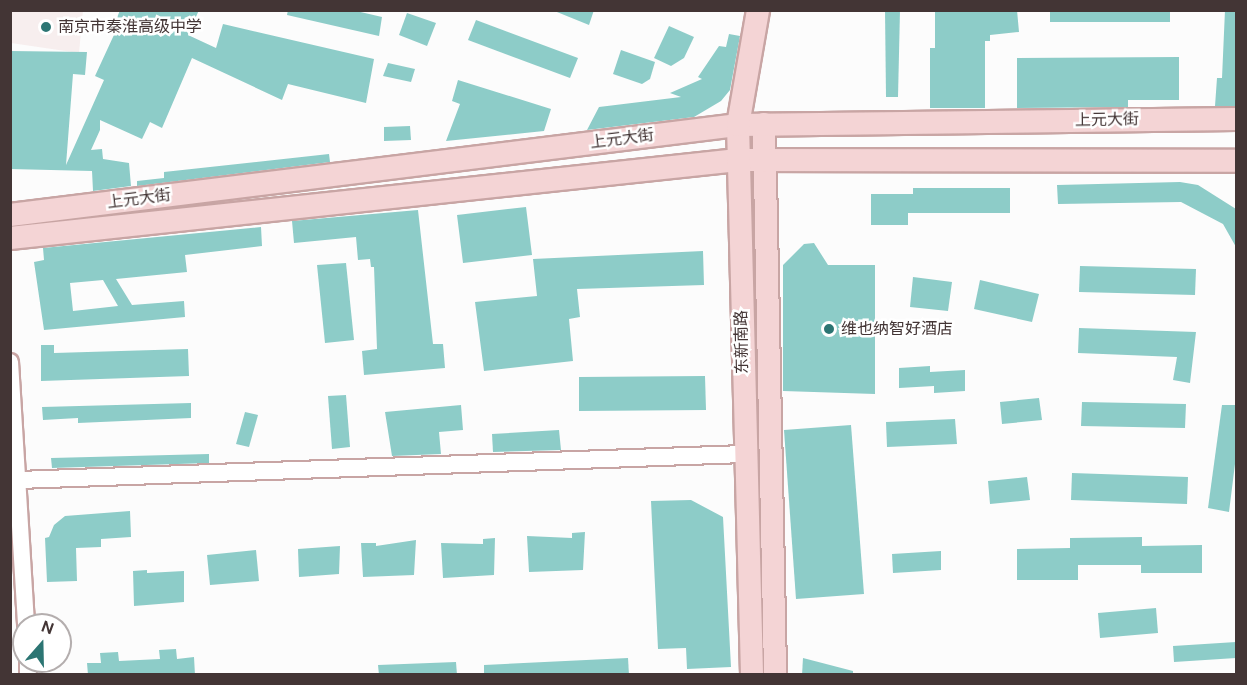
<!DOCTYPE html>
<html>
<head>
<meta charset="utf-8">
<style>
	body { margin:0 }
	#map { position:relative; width:1247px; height:685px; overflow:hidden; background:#fcfcfc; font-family:"DM Sans","Noto Sans SC",sans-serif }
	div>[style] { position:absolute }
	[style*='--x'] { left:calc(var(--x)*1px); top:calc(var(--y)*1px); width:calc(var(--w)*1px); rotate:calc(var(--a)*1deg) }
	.built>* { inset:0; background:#f7eeee }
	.building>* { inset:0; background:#8dccc8 }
	.roads { filter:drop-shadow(2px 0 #c8a5a4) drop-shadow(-2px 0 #c8a5a4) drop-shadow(0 2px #c8a5a4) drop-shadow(0 -2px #c8a5a4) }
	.street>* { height:16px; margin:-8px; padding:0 8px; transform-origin:8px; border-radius:8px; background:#fff }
	.secondary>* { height:22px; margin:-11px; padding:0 11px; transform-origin:11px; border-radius:11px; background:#f4d4d5 }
	.dots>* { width:16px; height:16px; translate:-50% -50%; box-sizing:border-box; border:3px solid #fff; border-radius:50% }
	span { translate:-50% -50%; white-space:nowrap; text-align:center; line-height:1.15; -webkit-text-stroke:5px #fff; paint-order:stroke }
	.poi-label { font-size:16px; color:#433535 }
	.left { translate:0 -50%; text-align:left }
	.street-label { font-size:16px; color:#433535 }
	.frame { position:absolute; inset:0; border:12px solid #433535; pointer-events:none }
	.north { position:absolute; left:12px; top:613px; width:60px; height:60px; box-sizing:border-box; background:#fff; border:2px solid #b4aeae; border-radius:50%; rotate:20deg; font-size:16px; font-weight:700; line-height:24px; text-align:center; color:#433535 }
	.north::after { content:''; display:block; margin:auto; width:21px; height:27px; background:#2c7573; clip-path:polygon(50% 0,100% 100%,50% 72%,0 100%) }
</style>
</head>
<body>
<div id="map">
	<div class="built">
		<i style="clip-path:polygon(11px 11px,83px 11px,79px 53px,11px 43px)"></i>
	</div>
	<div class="building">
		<i style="clip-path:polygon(120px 10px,199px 10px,188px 35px,216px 48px,223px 24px,374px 59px,366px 103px,288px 84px,282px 100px,192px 58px,162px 128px,150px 122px,142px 139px,100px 120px,100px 130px,91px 150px,102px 149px,103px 159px,129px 163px,131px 186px,93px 191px,92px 171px,10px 169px,10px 51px,87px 52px,85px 75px,73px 74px,66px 165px,104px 80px,95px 76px,119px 24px,115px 23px)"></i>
		<i style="clip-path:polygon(288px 10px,352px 10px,382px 17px,379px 36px,287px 15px)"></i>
		<i style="clip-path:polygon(552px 10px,594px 10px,589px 25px)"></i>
		<i style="clip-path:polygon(885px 10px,900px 10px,898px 97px,886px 97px)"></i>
		<i style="clip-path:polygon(935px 10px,1017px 10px,1019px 32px,990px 35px,990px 41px,985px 41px,985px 108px,930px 108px,930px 48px,935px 48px)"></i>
		<i style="clip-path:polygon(1050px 10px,1170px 10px,1170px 22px,1050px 22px)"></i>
		<i style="clip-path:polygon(1225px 10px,1236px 10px,1236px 106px,1215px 106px,1217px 78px,1222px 78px)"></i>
		<i style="clip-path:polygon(407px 13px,436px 23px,427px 46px,399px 35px)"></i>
		<i style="clip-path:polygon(476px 20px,578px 58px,570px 78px,468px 40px)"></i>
		<i style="clip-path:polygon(669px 26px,694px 37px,684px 58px,671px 66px,654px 58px)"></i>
		<i style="clip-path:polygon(729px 34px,740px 36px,730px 90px,721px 101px,694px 117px,587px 130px,599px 107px,681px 97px,670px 93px,702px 79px,698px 77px,719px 46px,726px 47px)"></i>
		<i style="clip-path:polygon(621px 50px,655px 62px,650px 79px,642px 84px,613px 74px)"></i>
		<i style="clip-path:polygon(1179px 57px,1179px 100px,1128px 100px,1128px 107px,1017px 108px,1017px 58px)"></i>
		<i style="clip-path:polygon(388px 63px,415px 69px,411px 82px,383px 76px)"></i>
		<i style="clip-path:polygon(458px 80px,551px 109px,544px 131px,446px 141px,460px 104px,452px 101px)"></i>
		<i style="clip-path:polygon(410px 126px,411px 140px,384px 141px,384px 127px)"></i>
		<i style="clip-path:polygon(329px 154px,330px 162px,137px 186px,137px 181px,164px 178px,164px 172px)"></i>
		<i style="clip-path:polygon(1180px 182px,1198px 185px,1236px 209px,1236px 247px,1223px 224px,1181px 202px,1058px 204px,1057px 185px)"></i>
		<i style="clip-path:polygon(913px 188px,1010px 188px,1010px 213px,908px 213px,908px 225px,871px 225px,871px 194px,913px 194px)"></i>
		<i style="clip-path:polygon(526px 207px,532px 255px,463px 263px,457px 215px)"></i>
		<i style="clip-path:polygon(418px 210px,433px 344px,443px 344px,445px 368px,364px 375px,362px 351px,377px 349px,374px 267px,371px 267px,370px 259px,358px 260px,356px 237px,294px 243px,292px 221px)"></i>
		<i style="clip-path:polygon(evenodd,261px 227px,262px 246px,185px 255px,187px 272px,116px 279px,132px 305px,184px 301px,185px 317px,44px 330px,34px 262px,44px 260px,43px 248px,261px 227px,103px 280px,118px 306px,73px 311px,70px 283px,103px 280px)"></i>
		<i style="clip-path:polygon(814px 243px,828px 265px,875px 265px,875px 394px,783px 391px,783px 265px,804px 244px)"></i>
		<i style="clip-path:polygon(703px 251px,704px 285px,577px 289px,580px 317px,569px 319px,573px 361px,484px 371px,475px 302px,537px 296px,533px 259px)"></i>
		<i style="clip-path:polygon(346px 263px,354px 340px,325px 343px,317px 265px)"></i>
		<i style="clip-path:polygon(1080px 266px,1196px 269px,1195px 295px,1079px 292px)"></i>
		<i style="clip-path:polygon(913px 277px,952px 282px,948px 311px,910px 307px)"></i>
		<i style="clip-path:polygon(980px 280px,1039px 294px,1032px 322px,974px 309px)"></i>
		<i style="clip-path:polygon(1079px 328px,1196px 332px,1190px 383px,1173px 380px,1177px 357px,1078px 353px)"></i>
		<i style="clip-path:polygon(41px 345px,54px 345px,54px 353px,188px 349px,189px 376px,41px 381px)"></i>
		<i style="clip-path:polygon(930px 366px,930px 372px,965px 370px,965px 391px,934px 393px,934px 386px,899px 388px,899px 368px)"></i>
		<i style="clip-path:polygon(705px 376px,706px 410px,579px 411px,579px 377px)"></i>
		<i style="clip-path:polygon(346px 395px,350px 447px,332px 449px,328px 396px)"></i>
		<i style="clip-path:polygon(1039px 398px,1042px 420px,1002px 424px,1000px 402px)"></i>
		<i style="clip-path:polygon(1082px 402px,1186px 404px,1185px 428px,1081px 426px)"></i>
		<i style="clip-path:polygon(191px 403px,191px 418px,78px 423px,78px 418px,43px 420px,42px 407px)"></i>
		<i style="clip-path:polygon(461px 405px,463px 430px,439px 432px,441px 454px,392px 456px,385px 412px)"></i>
		<i style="clip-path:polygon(1222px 405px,1236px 405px,1236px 456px,1229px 512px,1208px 508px)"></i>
		<i style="clip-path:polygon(245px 412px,258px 415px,249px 447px,236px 444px)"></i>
		<i style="clip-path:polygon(955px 419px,957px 444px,887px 447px,886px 422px)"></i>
		<i style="clip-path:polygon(851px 425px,864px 594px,796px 599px,784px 430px)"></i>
		<i style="clip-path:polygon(559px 430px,561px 450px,493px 452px,492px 434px)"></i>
		<i style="clip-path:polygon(209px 454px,209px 463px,52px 468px,51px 458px)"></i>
		<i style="clip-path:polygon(1072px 473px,1188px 477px,1187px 504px,1071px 500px)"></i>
		<i style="clip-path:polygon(1027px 477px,1030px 500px,990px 504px,988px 481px)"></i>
		<i style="clip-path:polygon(691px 500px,723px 517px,731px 667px,687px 669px,686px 648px,658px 649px,651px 501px)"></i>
		<i style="clip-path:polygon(130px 511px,131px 537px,101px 539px,101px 547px,76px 548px,77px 581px,47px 582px,45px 538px,49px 537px,54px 525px,65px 516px)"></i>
		<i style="clip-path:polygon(585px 532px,583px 570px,529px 572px,527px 536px,572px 538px,572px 533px)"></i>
		<i style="clip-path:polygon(1142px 537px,1142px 546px,1202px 545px,1202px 573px,1141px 573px,1141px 565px,1078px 565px,1078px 580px,1017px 580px,1017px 549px,1070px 548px,1070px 538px)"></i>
		<i style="clip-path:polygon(495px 538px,494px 575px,443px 578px,441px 543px,483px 544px,483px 539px)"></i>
		<i style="clip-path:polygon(416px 540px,414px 575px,363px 577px,361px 543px,376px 543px,376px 546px)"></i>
		<i style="clip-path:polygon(340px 546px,339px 574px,299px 577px,298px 549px)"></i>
		<i style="clip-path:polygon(256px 550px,259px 581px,210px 585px,207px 555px)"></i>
		<i style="clip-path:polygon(941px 551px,941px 570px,893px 573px,892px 554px)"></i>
		<i style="clip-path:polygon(147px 570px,147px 573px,184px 571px,184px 602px,134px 606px,133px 571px)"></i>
		<i style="clip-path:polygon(1156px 608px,1158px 633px,1100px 638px,1098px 613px)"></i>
		<i style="clip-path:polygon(1236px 642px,1236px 658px,1174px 662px,1173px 646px)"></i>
		<i style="clip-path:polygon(176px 649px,177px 659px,194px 657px,195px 675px,88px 675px,87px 663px,101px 663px,100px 653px,118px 652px,119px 661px,160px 659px,159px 650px)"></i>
		<i style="clip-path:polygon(628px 658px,629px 675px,484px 675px,484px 665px)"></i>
		<i style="clip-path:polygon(803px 658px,853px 671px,853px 675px,802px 675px)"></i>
		<i style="clip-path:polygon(456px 662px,457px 675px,379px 675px,378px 665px)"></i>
	</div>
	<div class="roads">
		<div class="street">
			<i style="--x:10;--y:362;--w:263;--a:86.5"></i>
			<i style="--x:10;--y:477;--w:9;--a:21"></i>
			<i style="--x:18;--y:480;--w:727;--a:-2.05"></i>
			<i style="--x:28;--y:661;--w:13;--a:90"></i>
		</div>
		<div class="secondary">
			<i style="--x:764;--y:124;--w:550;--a:88.85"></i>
			<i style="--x:10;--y:215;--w:734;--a:-7.05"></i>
			<i style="--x:738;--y:125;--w:498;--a:-0.7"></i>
			<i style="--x:10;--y:238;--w:732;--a:-6.12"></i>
			<i style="--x:738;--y:160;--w:498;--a:0.1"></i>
			<i style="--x:752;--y:674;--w:549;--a:-91.46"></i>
			<i style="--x:738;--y:125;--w:117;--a:-80.1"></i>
		</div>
	</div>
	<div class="dots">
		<i style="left:46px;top:27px;background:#2c7573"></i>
		<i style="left:829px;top:329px;background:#2c7573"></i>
	</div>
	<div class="poi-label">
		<span class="left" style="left:58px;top:27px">南京市秦淮高级中学</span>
		<span class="left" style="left:841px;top:329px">维也纳智好酒店</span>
	</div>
	<div class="street-label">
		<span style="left:1107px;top:120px;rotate:-1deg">上元大街</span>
		<span style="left:622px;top:139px;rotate:-7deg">上元大街</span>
		<span style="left:139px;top:199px;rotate:-7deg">上元大街</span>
		<span style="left:742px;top:342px;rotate:-91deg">东新南路</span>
	</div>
	<div class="frame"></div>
	<div class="north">N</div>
</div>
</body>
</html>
